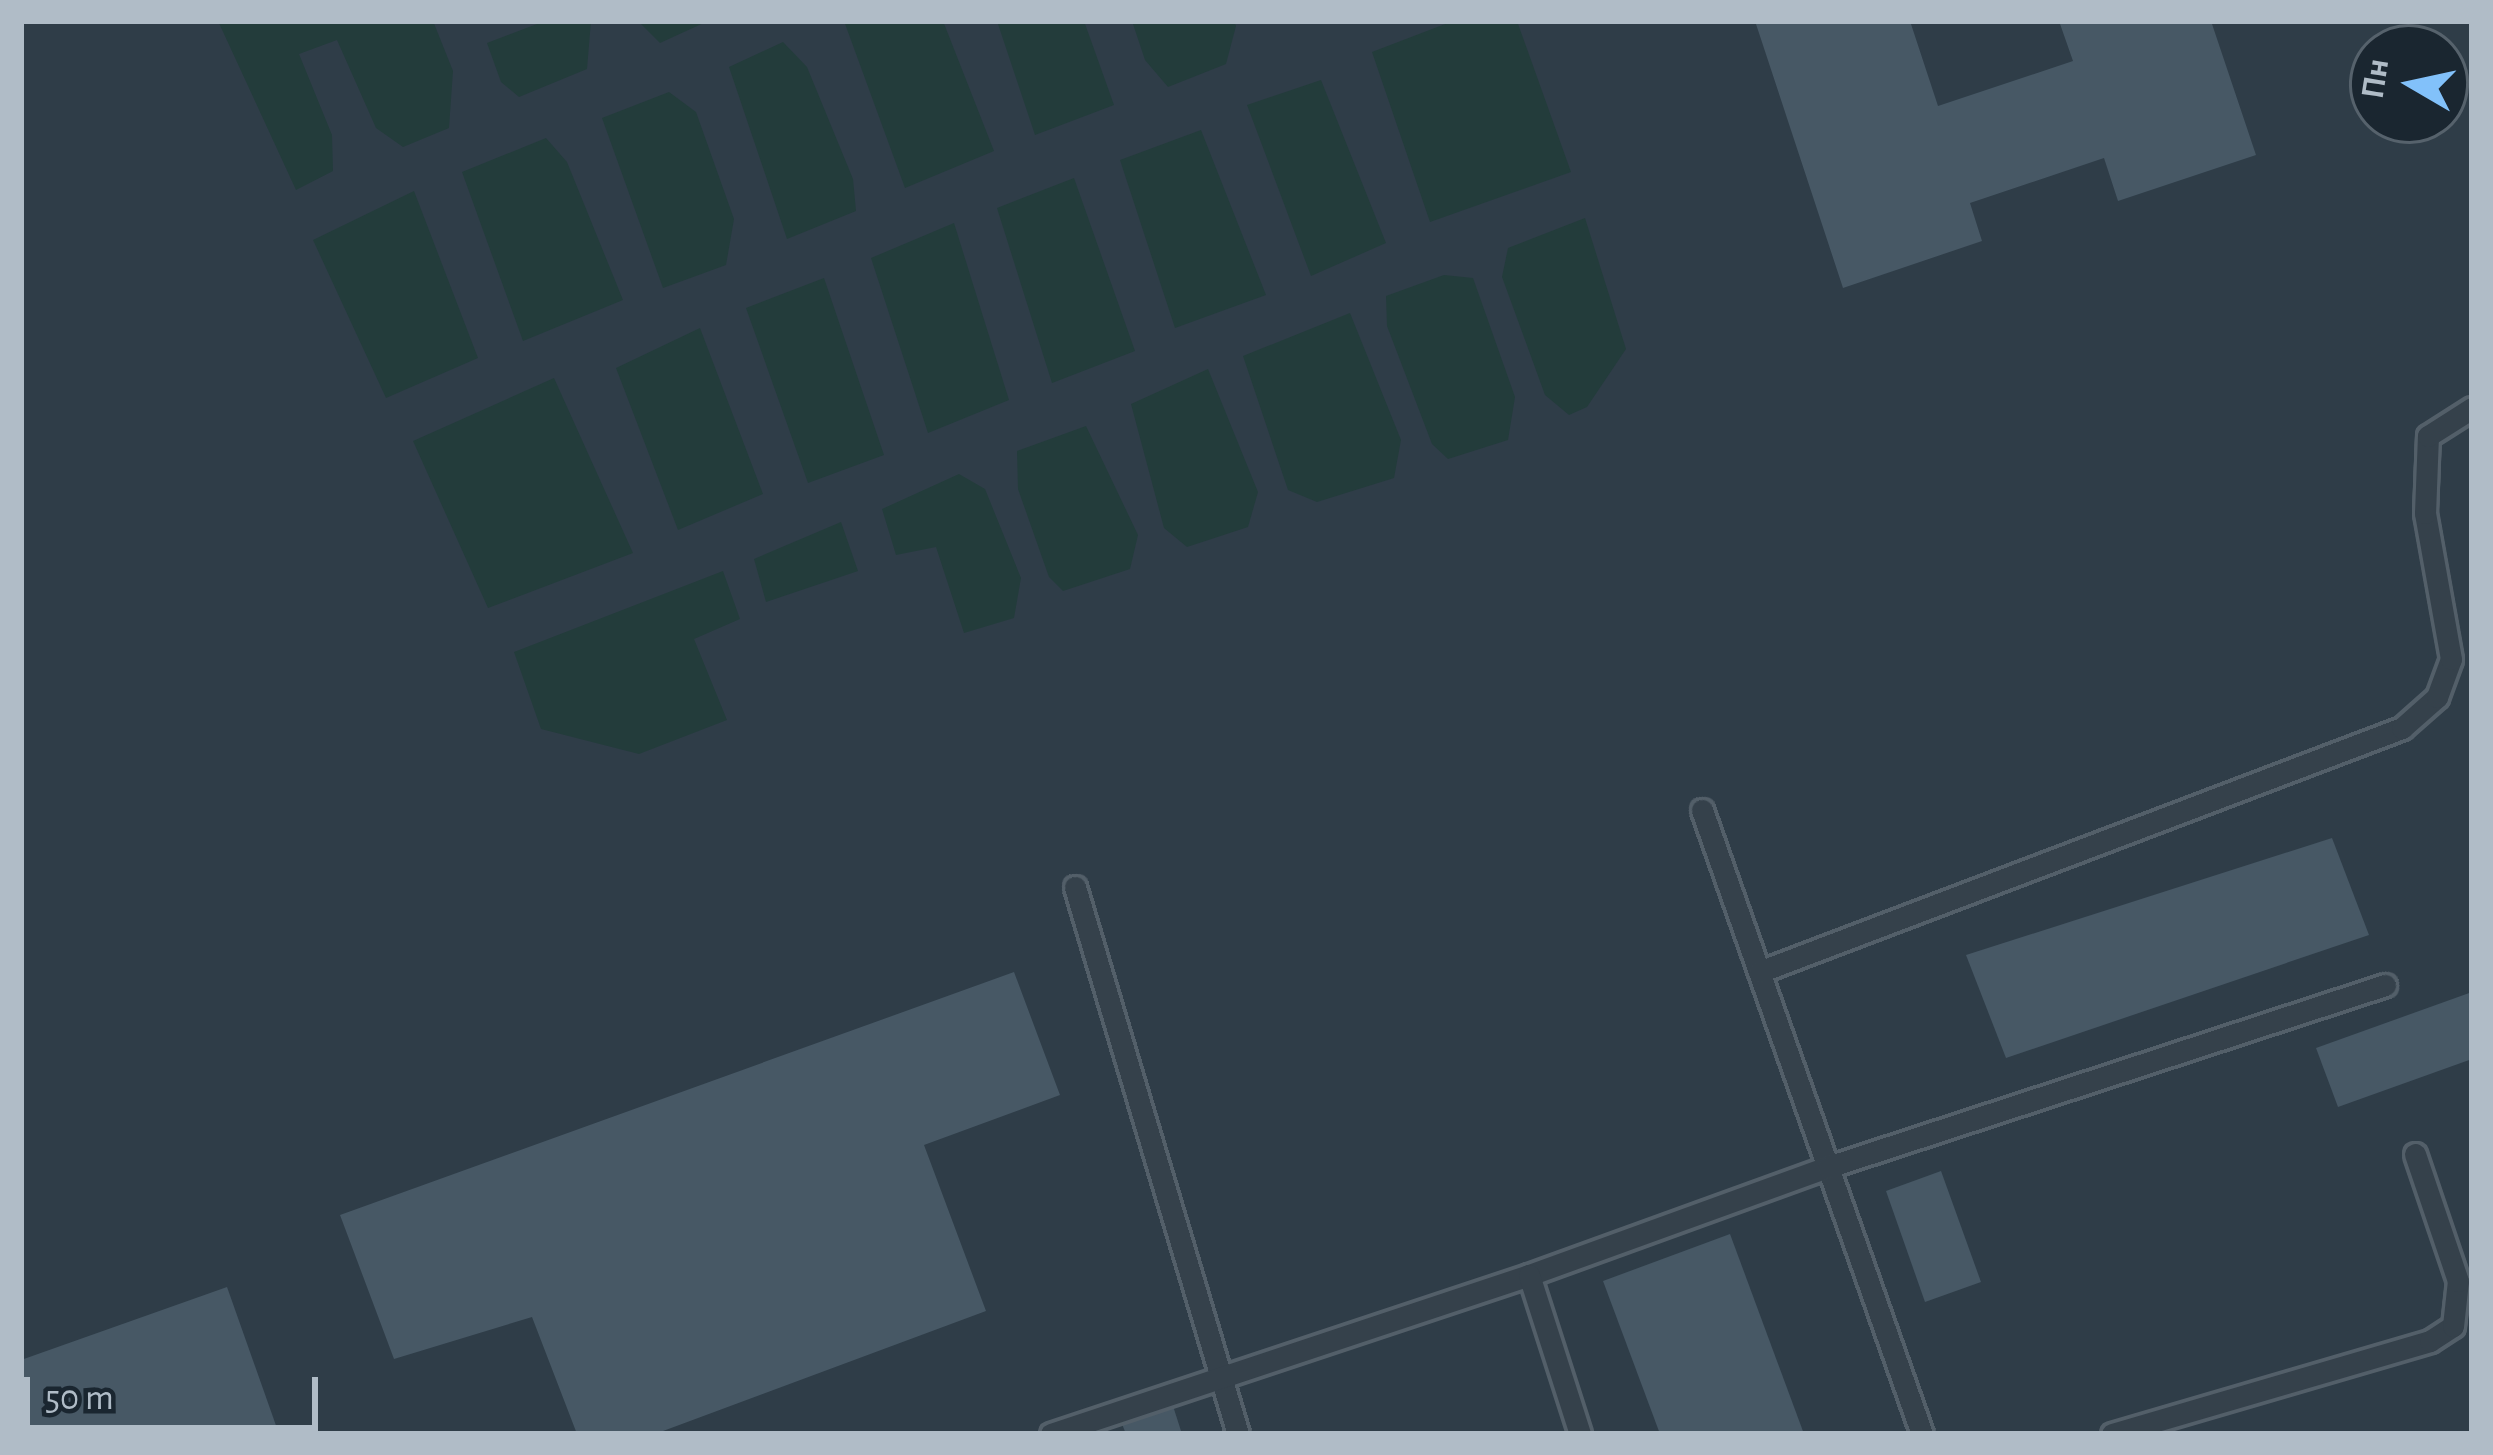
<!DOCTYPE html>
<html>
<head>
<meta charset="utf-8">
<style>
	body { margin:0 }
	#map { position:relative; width:2493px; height:1455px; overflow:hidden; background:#21303b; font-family:"Alegreya Sans",sans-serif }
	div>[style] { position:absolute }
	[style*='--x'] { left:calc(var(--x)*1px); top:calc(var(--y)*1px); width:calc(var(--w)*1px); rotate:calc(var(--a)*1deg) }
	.airport>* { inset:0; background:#2f3d48 }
	.green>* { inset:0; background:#233c3b }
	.building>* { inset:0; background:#475865 }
	.roads { filter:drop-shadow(3px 0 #535f69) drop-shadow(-3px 0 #535f69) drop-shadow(0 3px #535f69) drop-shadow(0 -3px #535f69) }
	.lane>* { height:21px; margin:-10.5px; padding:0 10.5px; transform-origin:10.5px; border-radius:10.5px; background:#35414b }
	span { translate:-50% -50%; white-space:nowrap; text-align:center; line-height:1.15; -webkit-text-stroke:9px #1a2630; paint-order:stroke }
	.frame { position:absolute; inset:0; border:24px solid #b0bcc7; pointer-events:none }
	.north { position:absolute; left:2349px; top:24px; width:120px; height:120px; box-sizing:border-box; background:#1a2630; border:3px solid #56626c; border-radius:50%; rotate:279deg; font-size:33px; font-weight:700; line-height:48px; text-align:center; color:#b0bcc7 }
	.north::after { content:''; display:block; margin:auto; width:42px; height:54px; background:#82c1fa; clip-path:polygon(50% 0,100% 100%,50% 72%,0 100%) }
	.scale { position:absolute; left:24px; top:1377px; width:294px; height:54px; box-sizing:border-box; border:6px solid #b0bcc7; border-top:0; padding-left:15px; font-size:36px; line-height:42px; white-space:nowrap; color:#b0bcc7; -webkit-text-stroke:9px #1a2630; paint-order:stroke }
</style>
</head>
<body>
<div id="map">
	<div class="airport">
		<i style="clip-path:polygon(evenodd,21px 21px,2472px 21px,2472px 1434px,21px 1434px,21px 21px,2373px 48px,2445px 48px,2445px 120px,2373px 120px,2373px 48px)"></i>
	</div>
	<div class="green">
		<i style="clip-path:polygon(218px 21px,433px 21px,453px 71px,449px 128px,403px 147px,376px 128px,337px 40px,299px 54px,332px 135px,333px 171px,296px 190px)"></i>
		<i style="clip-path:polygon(545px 21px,591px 21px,587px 69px,519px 97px,501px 82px,487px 43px)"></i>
		<i style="clip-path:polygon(638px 21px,708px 21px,660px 43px)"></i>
		<i style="clip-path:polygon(844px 21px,943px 21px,994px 151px,905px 188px)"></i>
		<i style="clip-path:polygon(997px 21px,1084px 21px,1114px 105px,1035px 135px)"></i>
		<i style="clip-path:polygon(1132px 21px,1234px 21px,1236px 26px,1226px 64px,1168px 87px,1145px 60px)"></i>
		<i style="clip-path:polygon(1453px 21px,1517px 21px,1571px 172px,1430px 222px,1372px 52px)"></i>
		<i style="clip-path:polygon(783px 42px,807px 67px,853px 179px,856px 211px,787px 239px,729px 67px)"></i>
		<i style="clip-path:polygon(1321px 80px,1386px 243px,1311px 276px,1247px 105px)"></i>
		<i style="clip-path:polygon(669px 92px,696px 112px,734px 219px,726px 265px,663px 288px,602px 118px)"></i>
		<i style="clip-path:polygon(1201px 130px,1266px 295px,1175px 328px,1120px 160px)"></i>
		<i style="clip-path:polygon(546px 138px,567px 162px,623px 300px,523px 341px,462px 172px)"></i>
		<i style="clip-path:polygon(1074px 178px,1135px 351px,1052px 383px,997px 208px)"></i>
		<i style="clip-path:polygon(414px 191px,478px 358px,386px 398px,313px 240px)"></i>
		<i style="clip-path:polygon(1585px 218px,1626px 349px,1587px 407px,1569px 415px,1545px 395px,1502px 277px,1508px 248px)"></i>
		<i style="clip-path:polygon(954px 223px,1009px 400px,928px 433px,871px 258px)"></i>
		<i style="clip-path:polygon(1444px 275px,1473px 278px,1515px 397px,1508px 440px,1448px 459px,1432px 444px,1387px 326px,1386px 296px)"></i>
		<i style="clip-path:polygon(824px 278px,884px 455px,808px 483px,746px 308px)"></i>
		<i style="clip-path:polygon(1350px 313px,1401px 440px,1394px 478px,1317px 502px,1288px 490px,1243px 356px)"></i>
		<i style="clip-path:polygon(700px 328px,763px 494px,678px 530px,616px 368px)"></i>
		<i style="clip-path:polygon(1208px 369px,1258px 492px,1248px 527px,1187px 547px,1164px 528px,1131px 404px)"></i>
		<i style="clip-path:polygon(554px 378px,633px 553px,488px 608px,413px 441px)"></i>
		<i style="clip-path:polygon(1086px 426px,1138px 535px,1130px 569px,1063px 591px,1049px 577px,1018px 489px,1017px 451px)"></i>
		<i style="clip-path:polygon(959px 474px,985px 489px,1021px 578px,1014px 618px,964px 633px,936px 547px,896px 555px,882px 509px)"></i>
		<i style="clip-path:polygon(841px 522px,858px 571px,766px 602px,754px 559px)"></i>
		<i style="clip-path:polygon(723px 571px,740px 619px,694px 639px,727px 720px,639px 754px,541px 729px,514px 652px)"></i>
	</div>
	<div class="building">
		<i style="clip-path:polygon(1755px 21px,1910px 21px,1938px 106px,2073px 61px,2059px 21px,2211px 21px,2256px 155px,2118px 201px,2104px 158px,1970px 203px,1982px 241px,1843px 288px)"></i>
		<i style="clip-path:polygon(2332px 838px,2369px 935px,2006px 1058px,1966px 955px)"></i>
		<i style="clip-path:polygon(1014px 972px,1060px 1095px,924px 1145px,986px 1311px,655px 1434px,577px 1434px,532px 1317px,394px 1359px,340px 1215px)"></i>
		<i style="clip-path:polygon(2472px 992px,2472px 1059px,2338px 1107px,2316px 1048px)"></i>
		<i style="clip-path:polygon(1941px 1171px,1981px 1282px,1925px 1302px,1886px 1191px)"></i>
		<i style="clip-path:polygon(1730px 1234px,1804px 1434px,1660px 1434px,1603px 1281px)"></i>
		<i style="clip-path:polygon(227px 1287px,279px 1434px,21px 1434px,21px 1360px)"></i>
		<i style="clip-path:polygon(1173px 1406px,1182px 1434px,1126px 1434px,1122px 1424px)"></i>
	</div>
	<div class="roads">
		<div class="lane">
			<i style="--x:1702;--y:810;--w:662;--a:70.58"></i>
			<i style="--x:1075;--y:887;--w:571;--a:73.41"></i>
			<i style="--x:1759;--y:972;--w:688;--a:-20.78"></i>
			<i style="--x:2402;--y:728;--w:47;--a:-41.5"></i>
			<i style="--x:2437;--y:697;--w:40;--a:-69.8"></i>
			<i style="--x:2451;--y:659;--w:148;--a:-100.1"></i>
			<i style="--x:2425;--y:513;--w:77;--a:-87.8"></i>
			<i style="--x:2428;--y:436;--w:52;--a:-32.5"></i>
			<i style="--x:1529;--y:1275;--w:318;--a:-19.9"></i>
			<i style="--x:1828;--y:1167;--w:586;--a:-18.09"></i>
			<i style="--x:1051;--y:1434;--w:504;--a:-18.4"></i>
			<i style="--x:1529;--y:1275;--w:167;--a:72.2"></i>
			<i style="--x:2112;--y:1434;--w:331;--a:-16.3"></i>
			<i style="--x:2430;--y:1341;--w:27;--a:-33"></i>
			<i style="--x:2453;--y:1326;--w:45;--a:-83.7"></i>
			<i style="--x:2458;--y:1281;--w:134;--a:-108.7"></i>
		</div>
	</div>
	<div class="frame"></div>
	<div class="north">Пн</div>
	<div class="scale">50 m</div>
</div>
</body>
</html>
